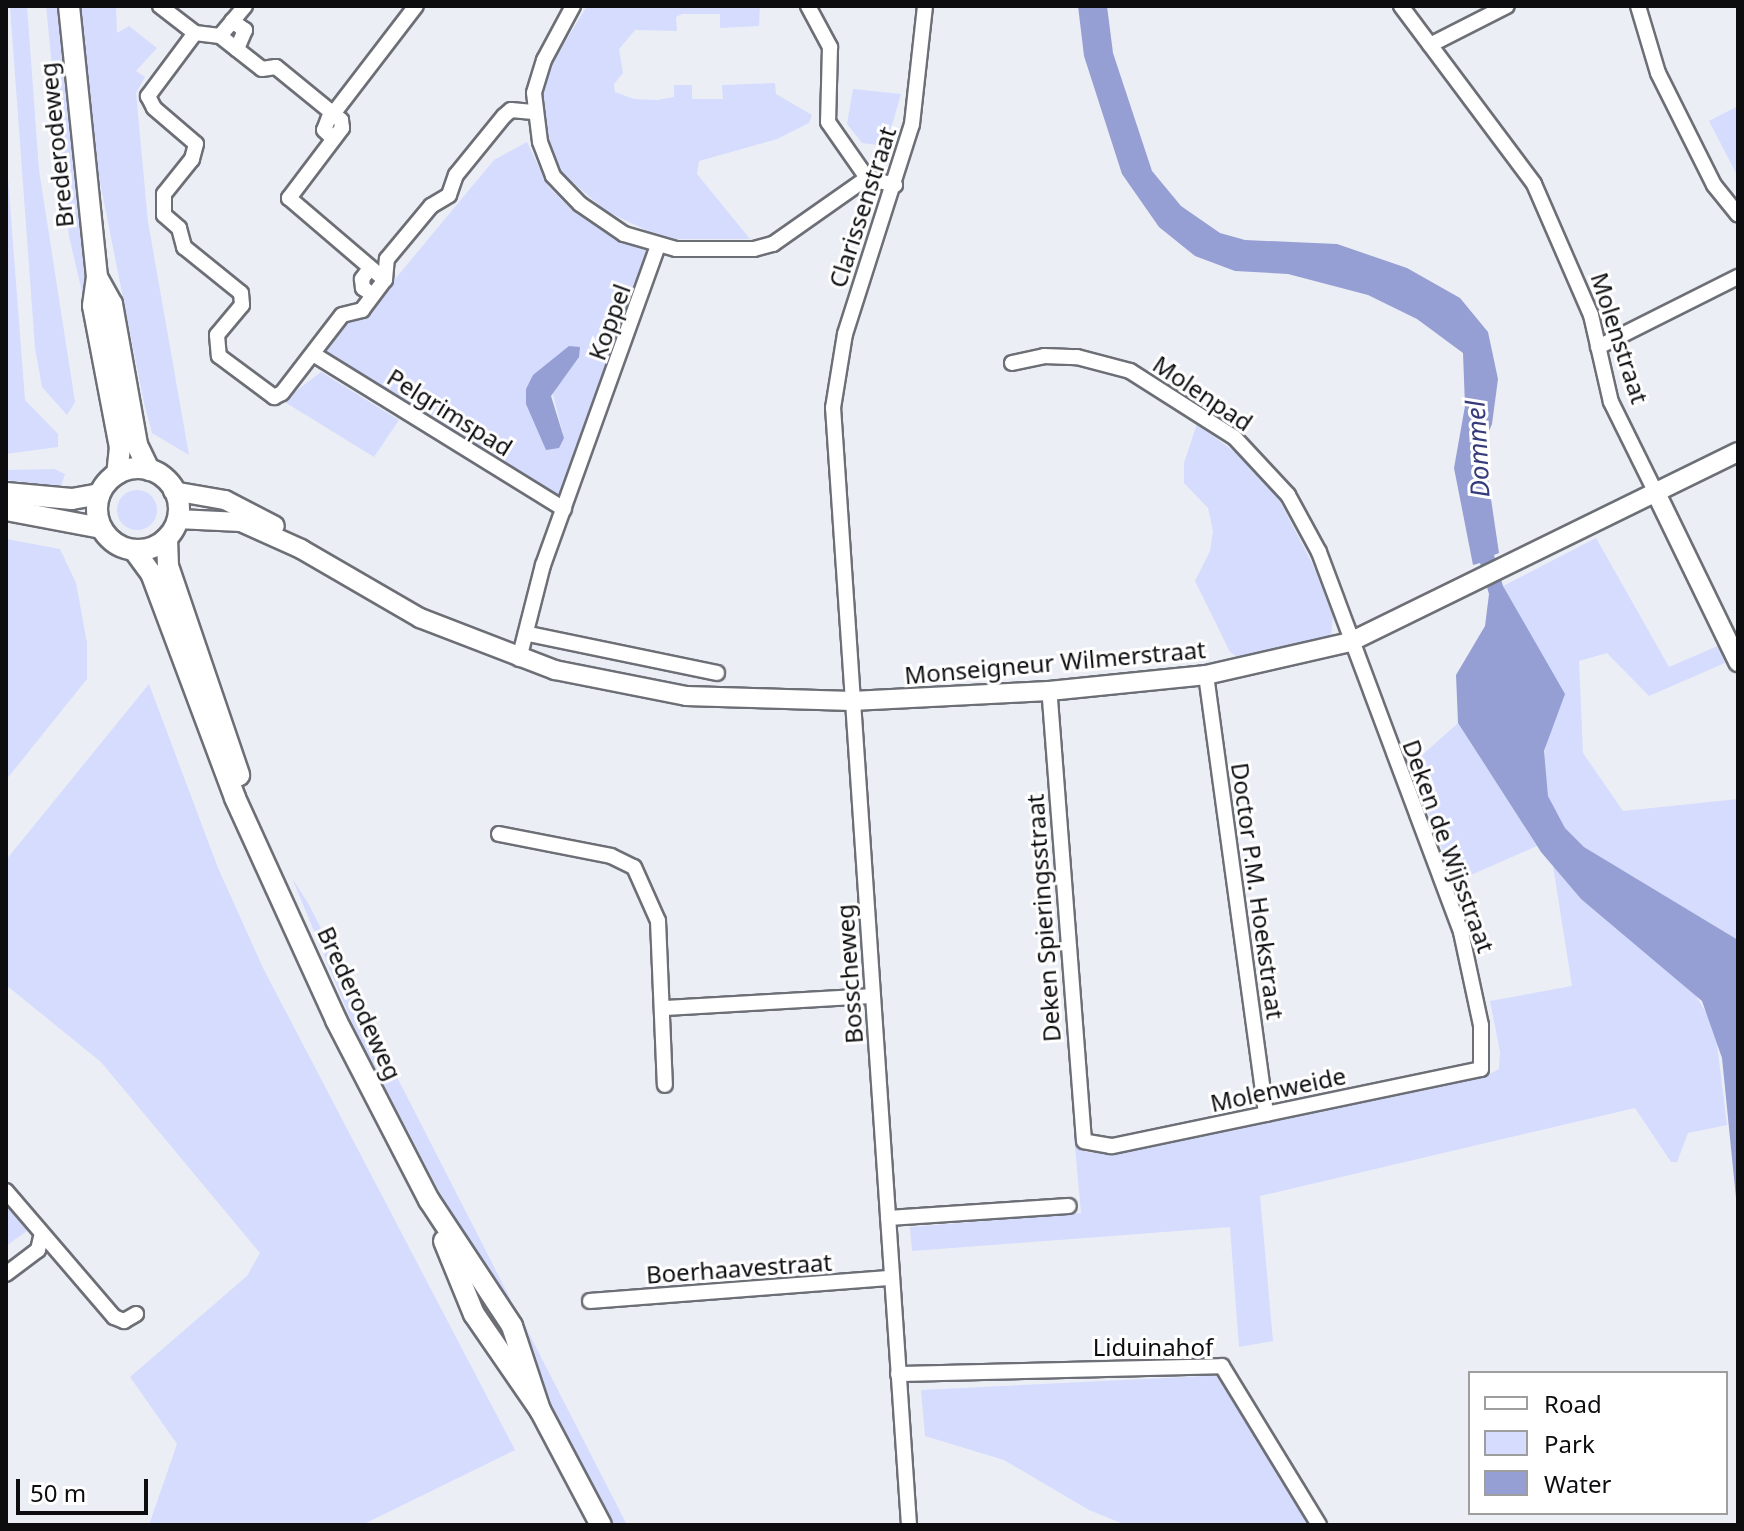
<!DOCTYPE html>
<html>
<head>
<meta charset="utf-8">
<style>
	body { margin:0 }
	#map { position:relative; width:1744px; height:1531px; overflow:hidden; background:#eceef6; font-family:"Noto Sans",sans-serif }
	div>[style] { position:absolute }
	[style*='--x'] { left:calc(var(--x)*1px); top:calc(var(--y)*1px); width:calc(var(--w)*1px); rotate:calc(var(--a)*1deg) }
	.green>* { inset:0; background:#d5dcfd }
	.round { border-radius:50% }
	.water>* { inset:0; background:#959fd3 }
	.roads { filter:drop-shadow(2px 0 #6d6f76) drop-shadow(-2px 0 #6d6f76) drop-shadow(0 2px #6d6f76) drop-shadow(0 -2px #6d6f76) }
	.minor>* { height:14px; margin:-7px; padding:0 7px; transform-origin:7px; border-radius:7px; background:#fff }
	.tertiary>* { height:18px; margin:-9px; padding:0 9px; transform-origin:9px; border-radius:9px; background:#fff }
	.secondary>* { height:20px; margin:-10px; padding:0 10px; transform-origin:10px; border-radius:10px; background:#fff }
	.secondary>.ring { margin:-10px; padding:0; box-sizing:content-box; background:none; border:20px solid #fff; border-radius:50% }
	span { translate:-50% -50%; white-space:nowrap; text-align:center; line-height:1.15; -webkit-text-stroke:6px #fff; paint-order:stroke }
	.street-label { font-size:24px; color:#0d0d10 }
	.water-label { font-size:26px; color:#353b7b; font-style:italic }
	.frame { position:absolute; inset:0; border:8px solid #0d0d10; pointer-events:none }
	.legend { position:absolute; left:1468px; top:1371px; width:260px; height:144px; box-sizing:border-box; background:#fff; border:2px solid #9e9e9f; margin:0; padding:10px 14px; list-style:none; font-size:24px; color:#0d0d10 }
	.legend li { display:flex; align-items:center; gap:16px; height:40px }
	.legend b { width:40px; border:2px solid #9e9e9f }
	.scale { position:absolute; left:16px; top:1479px; width:132px; height:36px; box-sizing:border-box; border:4px solid #0d0d10; border-top:0; padding-left:10px; font-size:24px; line-height:28px; white-space:nowrap; color:#0d0d10; -webkit-text-stroke:6px #fff; paint-order:stroke }
</style>
</head>
<body>
<div id="map">
	<div class="green">
		<i style="clip-path:polygon(10px 6px,27px 6px,39px 170px,75px 402px,67px 415px,42px 387px,35px 348px)"></i>
		<i style="clip-path:polygon(46px 6px,59px 6px,89px 322px,69px 236px)"></i>
		<i style="clip-path:polygon(79px 6px,116px 6px,117px 33px,129px 26px,157px 48px,136px 71px,145px 77px,136px 93px,148px 222px,189px 455px,152px 433px,144px 403px,94px 152px)"></i>
		<i style="clip-path:polygon(587px 6px,760px 6px,759px 26px,720px 28px,720px 14px,682px 14px,676px 17px,677px 31px,635px 30px,619px 49px,623px 73px,614px 84px,615px 92px,634px 99px,657px 100px,674px 97px,674px 85px,692px 85px,692px 99px,723px 99px,722px 85px,775px 83px,776px 94px,812px 115px,809px 123px,777px 139px,699px 161px,697px 174px,750px 239px,676px 239px,648px 231px,606px 211px,563px 174px,545px 143px,543px 90px,552px 63px)"></i>
		<i style="clip-path:polygon(853px 89px,901px 94px,886px 146px,862px 143px,847px 124px)"></i>
		<i style="clip-path:polygon(1738px 106px,1738px 177px,1709px 121px)"></i>
		<i style="clip-path:polygon(evenodd,527px 142px,548px 186px,574px 212px,620px 240px,651px 251px,558px 501px,322px 355px,347px 321px,371px 308px,494px 160px,527px 142px,579px 357px,552px 391px,564px 438px,546px 450px,533px 412px,579px 357px)"></i>
		<i style="clip-path:polygon(6px 152px,25px 400px,58px 434px,58px 447px,6px 454px)"></i>
		<i style="clip-path:polygon(321px 372px,399px 420px,374px 457px,283px 401px)"></i>
		<i style="clip-path:polygon(1197px 424px,1255px 467px,1273px 488px,1313px 565px,1333px 617px,1331px 636px,1240px 659px,1230px 652px,1195px 581px,1210px 551px,1213px 531px,1208px 508px,1184px 483px,1184px 463px)"></i>
		<i style="clip-path:polygon(54px 469px,65px 474px,61px 486px,6px 480px,6px 470px)"></i>
		<i class="round" style="left:117px;top:490px;width:40px;height:40px"></i>
		<i style="clip-path:polygon(1596px 538px,1669px 667px,1720px 645px,1725px 663px,1649px 696px,1607px 653px,1579px 661px,1583px 753px,1623px 811px,1738px 799px,1738px 940px,1584px 847px,1565px 828px,1548px 796px,1542px 764px,1551px 723px,1503px 586px)"></i>
		<i style="clip-path:polygon(6px 539px,60px 549px,76px 583px,87px 643px,87px 679px,6px 780px)"></i>
		<i style="clip-path:polygon(149px 684px,218px 868px,264px 970px,515px 1450px,362px 1525px,149px 1525px,177px 1444px,130px 1377px,247px 1276px,260px 1253px,101px 1062px,6px 985px,6px 860px)"></i>
		<i style="clip-path:polygon(1458px 723px,1537px 846px,1455px 882px,1410px 766px)"></i>
		<i style="clip-path:polygon(1553px 866px,1581px 899px,1692px 989px,1715px 1028px,1727px 1125px,1688px 1133px,1677px 1162px,1671px 1162px,1635px 1108px,1260px 1196px,1273px 1341px,1239px 1347px,1230px 1227px,912px 1251px,910px 1227px,1081px 1213px,1074px 1136px,1086px 1152px,1108px 1154px,1486px 1076px,1499px 1069px,1500px 1052px,1490px 1001px,1572px 986px)"></i>
		<i style="clip-path:polygon(292px 878px,308px 903px,511px 1300px,498px 1305px,353px 1025px)"></i>
		<i style="clip-path:polygon(6px 1203px,27px 1231px,6px 1246px)"></i>
		<i style="clip-path:polygon(521px 1318px,627px 1525px,612px 1525px,539px 1386px,508px 1324px)"></i>
		<i style="clip-path:polygon(1225px 1375px,1314px 1525px,1126px 1525px,1089px 1510px,1004px 1460px,925px 1436px,921px 1390px)"></i>
	</div>
	<div class="water">
		<i style="clip-path:polygon(1078px 6px,1107px 6px,1113px 53px,1152px 171px,1181px 206px,1220px 233px,1245px 240px,1337px 244px,1407px 268px,1460px 298px,1488px 332px,1498px 379px,1492px 424px,1483px 445px,1499px 553px,1494px 555px,1503px 586px,1565px 694px,1544px 751px,1548px 796px,1565px 828px,1584px 847px,1738px 940px,1738px 1218px,1722px 1058px,1702px 1001px,1581px 899px,1541px 852px,1458px 723px,1456px 675px,1485px 626px,1489px 594px,1480px 563px,1473px 565px,1454px 468px,1465px 406px,1463px 353px,1417px 319px,1368px 295px,1288px 274px,1235px 271px,1195px 256px,1159px 227px,1122px 174px,1084px 56px)"></i>
		<i style="clip-path:polygon(569px 346px,580px 347px,579px 357px,551px 396px,564px 438px,559px 448px,546px 450px,526px 404px,526px 389px,533px 375px)"></i>
	</div>
	<div class="roads">
		<div class="minor">
			<i style="--x:160;--y:6;--w:44;--a:37.6"></i>
			<i style="--x:195;--y:33;--w:25;--a:7"></i>
			<i style="--x:220;--y:36;--w:53;--a:38.2"></i>
			<i style="--x:262;--y:69;--w:14;--a:-8"></i>
			<i style="--x:276;--y:67;--w:84;--a:39.2"></i>
			<i style="--x:341;--y:120;--w:8;--a:83"></i>
			<i style="--x:342;--y:128;--w:88;--a:127.1"></i>
			<i style="--x:289;--y:198;--w:126;--a:40.5"></i>
			<i style="--x:573;--y:6;--w:61;--a:118.2"></i>
			<i style="--x:544;--y:60;--w:34;--a:107"></i>
			<i style="--x:534;--y:93;--w:49;--a:83"></i>
			<i style="--x:540;--y:142;--w:36;--a:69"></i>
			<i style="--x:553;--y:176;--w:39;--a:46"></i>
			<i style="--x:580;--y:204;--w:53;--a:34.3"></i>
			<i style="--x:624;--y:234;--w:54;--a:16.1"></i>
			<i style="--x:676;--y:249;--w:78;--a:0"></i>
			<i style="--x:754;--y:249;--w:20;--a:-15"></i>
			<i style="--x:773;--y:244;--w:115;--a:-35.1"></i>
			<i style="--x:867;--y:178;--w:29;--a:14"></i>
			<i style="--x:808;--y:6;--w:47;--a:61.8"></i>
			<i style="--x:830;--y:47;--w:75;--a:91.5"></i>
			<i style="--x:828;--y:122;--w:68;--a:55.1"></i>
			<i style="--x:1401;--y:6;--w:222;--a:53.2"></i>
			<i style="--x:1534;--y:184;--w:143;--a:66.5"></i>
			<i style="--x:1591;--y:315;--w:89;--a:77.1"></i>
			<i style="--x:1611;--y:402;--w:104;--a:63.7"></i>
			<i style="--x:1638;--y:6;--w:70;--a:73.4"></i>
			<i style="--x:1658;--y:73;--w:125;--a:63.4"></i>
			<i style="--x:1714;--y:185;--w:38;--a:51"></i>
			<i style="--x:232;--y:21;--w:16;--a:35"></i>
			<i style="--x:245;--y:30;--w:21;--a:113"></i>
			<i style="--x:195;--y:33;--w:79;--a:126.7"></i>
			<i style="--x:148;--y:96;--w:13;--a:63"></i>
			<i style="--x:154;--y:108;--w:55;--a:40.6"></i>
			<i style="--x:196;--y:144;--w:16;--a:105"></i>
			<i style="--x:192;--y:159;--w:45;--a:128.7"></i>
			<i style="--x:164;--y:194;--w:21;--a:90"></i>
			<i style="--x:164;--y:215;--w:20;--a:41"></i>
			<i style="--x:179;--y:228;--w:20;--a:75"></i>
			<i style="--x:184;--y:247;--w:73;--a:38.9"></i>
			<i style="--x:241;--y:293;--w:12;--a:85"></i>
			<i style="--x:242;--y:305;--w:39;--a:130"></i>
			<i style="--x:217;--y:335;--w:21;--a:85"></i>
			<i style="--x:219;--y:356;--w:69;--a:36.7"></i>
			<i style="--x:274;--y:397;--w:9;--a:-27"></i>
			<i style="--x:282;--y:393;--w:98;--a:-52.4"></i>
			<i style="--x:342;--y:315;--w:21;--a:-14"></i>
			<i style="--x:362;--y:310;--w:38;--a:-53"></i>
			<i style="--x:385;--y:280;--w:21;--a:-85"></i>
			<i style="--x:387;--y:259;--w:69;--a:-50.3"></i>
			<i style="--x:431;--y:206;--w:21;--a:-31"></i>
			<i style="--x:449;--y:195;--w:21;--a:-71"></i>
			<i style="--x:456;--y:175;--w:76;--a:-50.9"></i>
			<i style="--x:504;--y:116;--w:9;--a:-41"></i>
			<i style="--x:511;--y:110;--w:22;--a:5"></i>
			<i style="--x:220;--y:36;--w:39;--a:-50"></i>
			<i style="--x:1430;--y:45;--w:86;--a:-26.9"></i>
			<i style="--x:331;--y:112;--w:19;--a:111"></i>
			<i style="--x:324;--y:130;--w:13;--a:42"></i>
			<i style="--x:333;--y:114;--w:136;--a:-52.5"></i>
			<i style="--x:370;--y:268;--w:14;--a:126"></i>
			<i style="--x:362;--y:279;--w:9;--a:84"></i>
			<i style="--x:363;--y:288;--w:12;--a:35"></i>
			<i style="--x:1598;--y:347;--w:157;--a:-26.6"></i>
			<i style="--x:313;--y:354;--w:295;--a:31.7"></i>
			<i style="--x:1012;--y:363;--w:33;--a:-12"></i>
			<i style="--x:1044;--y:356;--w:33;--a:2"></i>
			<i style="--x:1077;--y:357;--w:55;--a:14.8"></i>
			<i style="--x:1130;--y:371;--w:125;--a:32.5"></i>
			<i style="--x:1235;--y:438;--w:78;--a:47.1"></i>
			<i style="--x:1288;--y:495;--w:65;--a:61.5"></i>
			<i style="--x:1319;--y:552;--w:406;--a:69.5"></i>
			<i style="--x:1461;--y:932;--w:95;--a:77.9"></i>
			<i style="--x:1481;--y:1025;--w:44;--a:90"></i>
			<i style="--x:1481;--y:1069;--w:378;--a:168.2"></i>
			<i style="--x:1111;--y:1146;--w:27;--a:-170"></i>
			<i style="--x:1084;--y:1141;--w:451;--a:-94.4"></i>
			<i style="--x:529;--y:634;--w:192;--a:11.7"></i>
			<i style="--x:519;--y:659;--w:97;--a:-75.7"></i>
			<i style="--x:543;--y:565;--w:339;--a:-70.2"></i>
			<i style="--x:1206;--y:675;--w:443;--a:82.2"></i>
			<i style="--x:499;--y:834;--w:114;--a:11.1"></i>
			<i style="--x:611;--y:856;--w:25;--a:26"></i>
			<i style="--x:634;--y:867;--w:59;--a:66"></i>
			<i style="--x:658;--y:921;--w:164;--a:87.6"></i>
			<i style="--x:664;--y:1008;--w:208;--a:-3.3"></i>
			<i style="--x:6;--y:1191;--w:166;--a:49.4"></i>
			<i style="--x:114;--y:1317;--w:11;--a:22"></i>
			<i style="--x:124;--y:1321;--w:14;--a:-30"></i>
			<i style="--x:888;--y:1218;--w:181;--a:-3.8"></i>
			<i style="--x:6;--y:1274;--w:40;--a:-37"></i>
			<i style="--x:38;--y:1250;--w:13;--a:-77"></i>
			<i style="--x:590;--y:1301;--w:302;--a:-4.4"></i>
			<i style="--x:898;--y:1374;--w:324;--a:-1.4"></i>
			<i style="--x:1222;--y:1366;--w:186;--a:58.6"></i>
			<i style="--x:909;--y:1525;--w:1120;--a:-93.89"></i>
			<i style="--x:833;--y:408;--w:75;--a:-80.8"></i>
			<i style="--x:845;--y:334;--w:220;--a:-72.3"></i>
			<i style="--x:912;--y:124;--w:119;--a:-83.7"></i>
		</div>
		<div class="tertiary">
			<i style="--x:173;--y:491;--w:53;--a:9.8"></i>
			<i style="--x:225;--y:500;--w:56;--a:27.5"></i>
			<i style="--x:1657;--y:495;--w:186;--a:64.1"></i>
			<i style="--x:177;--y:519;--w:64;--a:2.7"></i>
			<i style="--x:241;--y:522;--w:66;--a:24.2"></i>
			<i style="--x:301;--y:549;--w:138;--a:30.1"></i>
			<i style="--x:420;--y:618;--w:145;--a:21.1"></i>
			<i style="--x:555;--y:670;--w:134;--a:11.2"></i>
			<i style="--x:686;--y:696;--w:166;--a:1.7"></i>
			<i style="--x:852;--y:701;--w:197;--a:-2.9"></i>
			<i style="--x:1049;--y:691;--w:158;--a:-5.8"></i>
			<i style="--x:1206;--y:675;--w:148;--a:-12.9"></i>
			<i style="--x:1350;--y:642;--w:432;--a:-26.1"></i>
		</div>
		<div class="secondary">
			<i style="--x:69;--y:6;--w:272;--a:84.1"></i>
			<i style="--x:97;--y:277;--w:29;--a:98"></i>
			<i style="--x:93;--y:306;--w:144;--a:79.2"></i>
			<i style="--x:120;--y:447;--w:27;--a:96"></i>
			<i style="--x:97;--y:277;--w:31;--a:61"></i>
			<i style="--x:112;--y:304;--w:143;--a:79.9"></i>
			<i style="--x:137;--y:445;--w:28;--a:64"></i>
			<i class="ring" style="left:97px;top:468px;width:62px;height:62px"></i>
			<i style="--x:6;--y:493;--w:66;--a:5.2"></i>
			<i style="--x:72;--y:499;--w:28;--a:-10"></i>
			<i style="--x:6;--y:510;--w:97;--a:10.7"></i>
			<i style="--x:167;--y:538;--w:28;--a:88"></i>
			<i style="--x:168;--y:566;--w:221;--a:71.2"></i>
			<i style="--x:134;--y:550;--w:29;--a:54"></i>
			<i style="--x:151;--y:573;--w:240;--a:69.5"></i>
			<i style="--x:235;--y:798;--w:244;--a:65.5"></i>
			<i style="--x:336;--y:1020;--w:203;--a:62.7"></i>
			<i style="--x:429;--y:1200;--w:151;--a:56.6"></i>
			<i style="--x:512;--y:1326;--w:89;--a:71.6"></i>
			<i style="--x:444;--y:1241;--w:79;--a:67.7"></i>
			<i style="--x:474;--y:1314;--w:116;--a:55.5"></i>
			<i style="--x:540;--y:1410;--w:130;--a:62.1"></i>
		</div>
	</div>
	<div class="street-label">
		<span style="left:56px;top:145px;rotate:-96deg">Brederodeweg</span>
		<span style="left:862px;top:207px;rotate:-72deg">Clarissenstraat</span>
		<span style="left:609px;top:322px;rotate:-70deg">Koppel</span>
		<span style="left:1620px;top:338px;rotate:72deg">Molenstraat</span>
		<span style="left:1203px;top:393px;rotate:34deg">Molenpad</span>
		<span style="left:450px;top:412px;rotate:32deg">Pelgrimspad</span>
		<span style="left:1055px;top:662px;rotate:-5deg">Monseigneur Wilmerstraat</span>
		<span style="left:1449px;top:846px;rotate:70deg">Deken de Wijsstraat</span>
		<span style="left:1258px;top:891px;rotate:82deg">Doctor P.M. Hoekstraat</span>
		<span style="left:1043px;top:918px;rotate:-94deg">Deken Spieringsstraat</span>
		<span style="left:849px;top:974px;rotate:-94deg">Bosscheweg</span>
		<span style="left:360px;top:1003px;rotate:65deg">Brederodeweg</span>
		<span style="left:1278px;top:1089px;rotate:-12deg">Molenweide</span>
		<span style="left:739px;top:1268px;rotate:-4deg">Boerhaavestraat</span>
		<span style="left:1153px;top:1347px">Liduinahof</span>
	</div>
	<div class="water-label">
		<span style="left:1478px;top:449px;rotate:-93deg">Dommel</span>
	</div>
	<div class="frame"></div>
	<ul class="legend">
	<li><b style="height:10px;background:#fff"></b>Road</li>
	<li><b style="height:22px;background:#d5dcfd"></b>Park</li>
	<li><b style="height:22px;background:#959fd3"></b>Water</li>
	</ul>
	<div class="scale">50 m</div>
</div>
</body>
</html>
